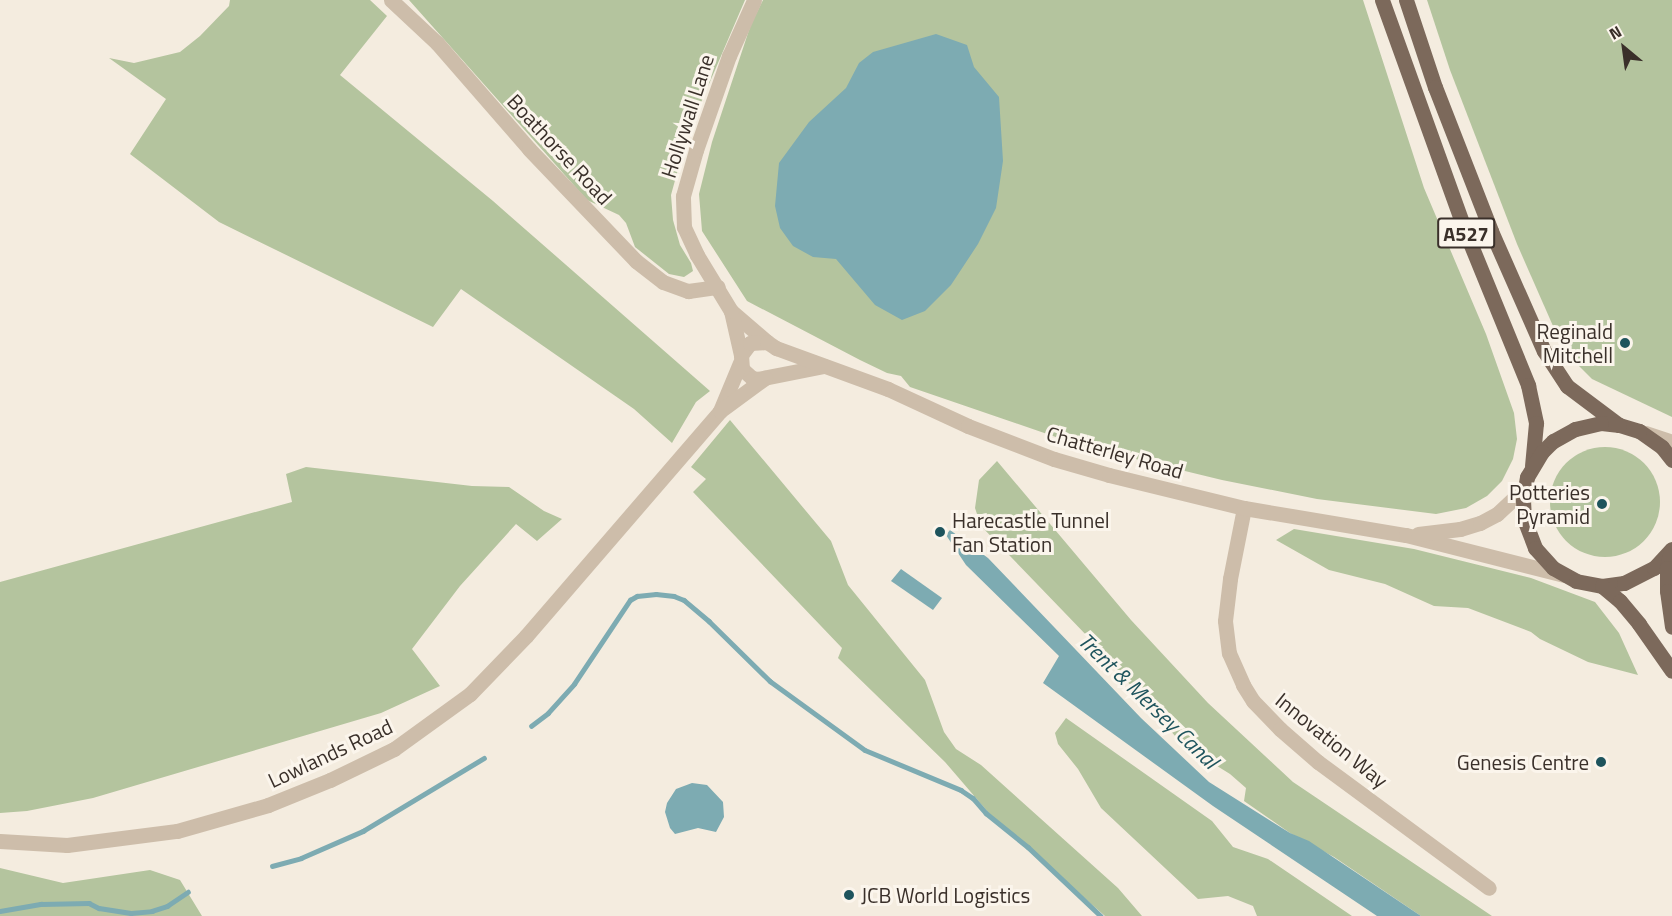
<!DOCTYPE html>
<html>
<head>
<meta charset="utf-8">
<style>
	body { margin:0 }
	#map { position:relative; width:1672px; height:916px; overflow:hidden; background:#f4ecdf; font-family:"Titillium Web",sans-serif }
	div>[style] { position:absolute }
	[style*='--x'] { left:calc(var(--x)*1px); top:calc(var(--y)*1px); width:calc(var(--w)*1px); rotate:calc(var(--a)*1deg) }
	.green>* { inset:0; background:#b4c49e }
	.round { border-radius:50% }
	.water>* { inset:0; background:#7dabb2 }
	.stream>* { height:4.5px; margin:-2.25px; padding:0 2.25px; transform-origin:2.25px; border-radius:2.25px; background:#7dabb2 }
	.minor>* { height:15px; margin:-7.5px; padding:0 7.5px; transform-origin:7.5px; border-radius:7.5px; background:#cdbdaa }
	.tertiary>* { height:15px; margin:-7.5px; padding:0 7.5px; transform-origin:7.5px; border-radius:7.5px; background:#cdbdaa }
	.primary>* { height:15px; margin:-7.5px; padding:0 7.5px; transform-origin:7.5px; border-radius:7.5px; background:#7c695b }
	.dots>* { width:16px; height:16px; translate:-50% -50%; box-sizing:border-box; border:3px solid #fbf5ec; border-radius:50% }
	span { translate:-50% -50%; white-space:nowrap; text-align:center; line-height:1.15; -webkit-text-stroke:6px #fbf5ec; paint-order:stroke }
	.shield-label span { padding:2px 4px; background:#fbf5ec; border:2px solid; border-radius:4px; -webkit-text-stroke-width:0 }
	.shield-label { font-size:20px; color:#3a302a; font-weight:700 }
	.street-label { font-size:21px; color:#3a302a }
	.poi-label { font-size:21px; color:#3a302a }
	.right { translate:-100% -50%; text-align:right }
	.left { translate:0 -50%; text-align:left }
	.water-label { font-size:22px; color:#1e545d; font-style:italic }
	.north { position:absolute; left:1594px; top:18px; width:60px; height:60px; -webkit-text-stroke:4px #fbf5ec; paint-order:stroke; rotate:331deg; font-size:16px; font-weight:700; line-height:24px; text-align:center; color:#3a302a }
	.north::after { content:''; display:block; margin:auto; width:21px; height:27px; background:#3a302a; clip-path:polygon(50% 0,100% 100%,50% 72%,0 100%) }
</style>
</head>
<body>
<div id="map">
	<div class="green">
		<i style="clip-path:polygon(230px 0,370px 0,387px 16px,340px 75px,493px 201px,710px 391px,696px 402px,672px 443px,634px 409px,461px 289px,433px 327px,219px 222px,130px 154px,166px 99px,109px 58px,134px 63px,180px 52px,200px 36px,229px 6px)"></i>
		<i style="clip-path:polygon(409px 0,745px 0,688px 133px,671px 195px,673px 220px,680px 245px,691px 263px,693px 271px,684px 277px,669px 274px,635px 247px,626px 223px,619px 215px,587px 200px)"></i>
		<i style="clip-path:polygon(763px 0,1363px 0,1424px 188px,1486px 334px,1514px 413px,1517px 439px,1513px 459px,1502px 481px,1487px 496px,1466px 508px,1436px 514px,1317px 499px,1222px 480px,1082px 446px,910px 387px,901px 376px,887px 373px,860px 360px,747px 301px,702px 231px,699px 194px,712px 142px,751px 24px)"></i>
		<i style="clip-path:polygon(1427px 0,1672px 0,1672px 417px,1592px 379px,1564px 351px,1517px 244px,1450px 70px)"></i>
		<i style="clip-path:polygon(730px 420px,831px 541px,848px 585px,925px 680px,944px 732px,956px 749px,981px 765px,1118px 888px,1142px 916px,1105px 916px,994px 819px,945px 762px,838px 658px,842px 648px,693px 492px,706px 479px,691px 467px)"></i>
		<i class="round" style="left:1550px;top:447px;width:110px;height:110px"></i>
		<i style="clip-path:polygon(997px 461px,1131px 620px,1208px 703px,1293px 782px,1492px 916px,1421px 916px,1334px 857px,1290px 833px,1244px 801px,1246px 788px,1230px 774px,1201px 756px,1190px 753px,1090px 639px,981px 526px,975px 508px,979px 480px)"></i>
		<i style="clip-path:polygon(306px 467px,472px 486px,509px 487px,544px 511px,562px 519px,537px 541px,516px 524px,460px 586px,412px 649px,440px 686px,381px 713px,93px 798px,27px 811px,0 813px,0 582px,292px 502px,286px 474px)"></i>
		<i style="clip-path:polygon(1294px 529px,1414px 549px,1531px 578px,1595px 602px,1619px 633px,1638px 675px,1588px 662px,1540px 639px,1531px 632px,1468px 608px,1434px 606px,1385px 584px,1329px 570px,1276px 540px)"></i>
		<i style="clip-path:polygon(1066px 718px,1212px 821px,1233px 847px,1268px 859px,1352px 916px,1257px 916px,1253px 906px,1228px 896px,1198px 899px,1101px 808px,1078px 769px,1058px 744px,1055px 733px)"></i>
		<i style="clip-path:polygon(0 868px,63px 883px,150px 870px,180px 880px,202px 916px,0 916px)"></i>
	</div>
	<div class="water">
		<i style="clip-path:polygon(936px 34px,967px 45px,974px 67px,999px 97px,1003px 161px,996px 208px,978px 244px,951px 285px,925px 311px,902px 320px,875px 305px,836px 259px,813px 257px,793px 246px,780px 228px,775px 206px,779px 163px,809px 122px,846px 88px,859px 63px,873px 52px)"></i>
		<i style="clip-path:polygon(950px 530px,988px 558px,1141px 718px,1209px 782px,1290px 833px,1309px 841px,1421px 916px,1377px 916px,1213px 806px,1043px 683px,1059px 656px,966px 565px,946px 535px)"></i>
		<i style="clip-path:polygon(901px 569px,942px 598px,933px 610px,891px 581px)"></i>
		<i style="clip-path:polygon(692px 783px,707px 785px,723px 802px,724px 817px,716px 832px,698px 828px,675px 834px,670px 828px,665px 812px,667px 803px,676px 789px)"></i>
	</div>
	<div class="stream">
		<i style="--x:531;--y:726;--w:21;--a:-37"></i>
		<i style="--x:548;--y:713;--w:39;--a:-48"></i>
		<i style="--x:574;--y:684;--w:101;--a:-56.3"></i>
		<i style="--x:630;--y:600;--w:8;--a:-30"></i>
		<i style="--x:637;--y:596;--w:19;--a:-6"></i>
		<i style="--x:656;--y:594;--w:18;--a:6"></i>
		<i style="--x:674;--y:596;--w:11;--a:22"></i>
		<i style="--x:684;--y:600;--w:33;--a:40"></i>
		<i style="--x:709;--y:621;--w:86;--a:44.5"></i>
		<i style="--x:770;--y:681;--w:117;--a:36"></i>
		<i style="--x:865;--y:750;--w:104;--a:22.6"></i>
		<i style="--x:961;--y:790;--w:14;--a:34"></i>
		<i style="--x:973;--y:798;--w:20;--a:49"></i>
		<i style="--x:986;--y:813;--w:54;--a:39"></i>
		<i style="--x:1028;--y:847;--w:100;--a:43.4"></i>
		<i style="--x:272;--y:866;--w:30;--a:-15"></i>
		<i style="--x:301;--y:858;--w:68;--a:-23.5"></i>
		<i style="--x:363;--y:831;--w:141;--a:-31.1"></i>
		<i style="--x:0;--y:911;--w:42;--a:-9.7"></i>
		<i style="--x:41;--y:904;--w:48;--a:-1.2"></i>
		<i style="--x:89;--y:903;--w:11;--a:27"></i>
		<i style="--x:99;--y:908;--w:32;--a:9"></i>
		<i style="--x:131;--y:913;--w:21;--a:-5"></i>
		<i style="--x:152;--y:911;--w:16;--a:-18"></i>
		<i style="--x:167;--y:906;--w:25;--a:-34"></i>
	</div>
	<div class="minor">
		<i style="--x:391;--y:0;--w:63;--a:43.1"></i>
		<i style="--x:437;--y:43;--w:140;--a:49"></i>
		<i style="--x:529;--y:149;--w:155;--a:46.3"></i>
		<i style="--x:636;--y:261;--w:34;--a:38"></i>
		<i style="--x:663;--y:282;--w:27;--a:20"></i>
		<i style="--x:688;--y:291;--w:30;--a:-8"></i>
		<i style="--x:1244;--y:508;--w:72;--a:101.2"></i>
		<i style="--x:1230;--y:579;--w:42;--a:96.8"></i>
		<i style="--x:1225;--y:621;--w:32;--a:83"></i>
		<i style="--x:1229;--y:653;--w:35;--a:66"></i>
		<i style="--x:1243;--y:685;--w:19;--a:58"></i>
		<i style="--x:1253;--y:701;--w:39;--a:46"></i>
		<i style="--x:1280;--y:729;--w:50;--a:41"></i>
		<i style="--x:1318;--y:762;--w:212;--a:36.4"></i>
	</div>
	<div class="tertiary">
		<i style="--x:731;--y:311;--w:48;--a:40.7"></i>
		<i style="--x:741;--y:355;--w:45;--a:-102.8"></i>
		<i style="--x:731;--y:311;--w:66;--a:-121.3"></i>
		<i style="--x:697;--y:255;--w:31;--a:-115"></i>
		<i style="--x:684;--y:227;--w:31;--a:-92"></i>
		<i style="--x:683;--y:196;--w:48;--a:-74.2"></i>
		<i style="--x:696;--y:150;--w:100;--a:-70.7"></i>
		<i style="--x:729;--y:56;--w:61;--a:-65.9"></i>
		<i style="--x:824;--y:366;--w:67;--a:168.9"></i>
		<i style="--x:758;--y:379;--w:6;--a:-171"></i>
		<i style="--x:752;--y:378;--w:13;--a:-138"></i>
		<i style="--x:742;--y:369;--w:14;--a:-94"></i>
		<i style="--x:741;--y:355;--w:15;--a:-53"></i>
		<i style="--x:750;--y:343;--w:17;--a:-3"></i>
		<i style="--x:767;--y:342;--w:11;--a:34"></i>
		<i style="--x:776;--y:348;--w:119;--a:20.1"></i>
		<i style="--x:888;--y:389;--w:88;--a:24.8"></i>
		<i style="--x:968;--y:426;--w:92;--a:21"></i>
		<i style="--x:1054;--y:459;--w:57;--a:16.2"></i>
		<i style="--x:1109;--y:475;--w:139;--a:13.7"></i>
		<i style="--x:1244;--y:508;--w:164;--a:9.5"></i>
		<i style="--x:1406;--y:535;--w:163;--a:14.2"></i>
		<i style="--x:720;--y:411;--w:52;--a:-67.4"></i>
		<i style="--x:1645;--y:433;--w:28;--a:18"></i>
		<i style="--x:1418;--y:534;--w:42;--a:-6.8"></i>
		<i style="--x:1460;--y:529;--w:21;--a:-17"></i>
		<i style="--x:1480;--y:523;--w:19;--a:-28"></i>
		<i style="--x:1497;--y:514;--w:38;--a:-43"></i>
		<i style="--x:0;--y:841;--w:67;--a:3.4"></i>
		<i style="--x:67;--y:845;--w:111;--a:-7.3"></i>
		<i style="--x:177;--y:831;--w:95;--a:-15.9"></i>
		<i style="--x:268;--y:805;--w:67;--a:-22"></i>
		<i style="--x:330;--y:780;--w:71;--a:-25.8"></i>
		<i style="--x:394;--y:749;--w:94;--a:-35.9"></i>
		<i style="--x:470;--y:694;--w:81;--a:-46"></i>
		<i style="--x:526;--y:636;--w:297;--a:-49.2"></i>
		<i style="--x:720;--y:411;--w:56;--a:-36.3"></i>
	</div>
	<div class="primary">
		<i style="--x:1382;--y:0;--w:242;--a:70.2"></i>
		<i style="--x:1464;--y:228;--w:170;--a:67.8"></i>
		<i style="--x:1528;--y:385;--w:39;--a:78"></i>
		<i style="--x:1536;--y:423;--w:43;--a:95.3"></i>
		<i style="--x:1406;--y:0;--w:92;--a:71.6"></i>
		<i style="--x:1435;--y:87;--w:155;--a:68.7"></i>
		<i style="--x:1491;--y:231;--w:131;--a:66.2"></i>
		<i style="--x:1544;--y:351;--w:42;--a:56.7"></i>
		<i style="--x:1567;--y:386;--w:65;--a:36.9"></i>
		<i style="--x:1672;--y:460;--w:16;--a:-128"></i>
		<i style="--x:1662;--y:447;--w:28;--a:-145"></i>
		<i style="--x:1639;--y:431;--w:21;--a:-163"></i>
		<i style="--x:1619;--y:425;--w:18;--a:-174"></i>
		<i style="--x:1601;--y:423;--w:27;--a:167"></i>
		<i style="--x:1575;--y:429;--w:25;--a:151"></i>
		<i style="--x:1553;--y:441;--w:16;--a:135"></i>
		<i style="--x:1542;--y:452;--w:29;--a:121"></i>
		<i style="--x:1527;--y:477;--w:23;--a:100"></i>
		<i style="--x:1523;--y:500;--w:19;--a:87"></i>
		<i style="--x:1524;--y:519;--w:31;--a:69"></i>
		<i style="--x:1535;--y:548;--w:27;--a:48"></i>
		<i style="--x:1553;--y:568;--w:26;--a:29"></i>
		<i style="--x:1576;--y:581;--w:26;--a:11"></i>
		<i style="--x:1602;--y:586;--w:22;--a:-8"></i>
		<i style="--x:1624;--y:583;--w:34;--a:-27"></i>
		<i style="--x:1654;--y:568;--w:26;--a:-47"></i>
		<i style="--x:1671;--y:550;--w:18;--a:103"></i>
		<i style="--x:1667;--y:568;--w:23;--a:90"></i>
		<i style="--x:1667;--y:591;--w:36;--a:82"></i>
		<i style="--x:1602;--y:586;--w:23;--a:40"></i>
		<i style="--x:1620;--y:601;--w:30;--a:50"></i>
		<i style="--x:1639;--y:624;--w:57;--a:54.9"></i>
	</div>
	<div class="dots">
		<i style="left:1625px;top:343px;background:#1e545d"></i>
		<i style="left:1602px;top:504px;background:#1e545d"></i>
		<i style="left:940px;top:532px;background:#1e545d"></i>
		<i style="left:1601px;top:762px;background:#1e545d"></i>
		<i style="left:849px;top:895px;background:#1e545d"></i>
	</div>
	<div class="shield-label">
		<span style="left:1466px;top:233px">A527</span>
	</div>
	<div class="street-label">
		<span style="left:687px;top:116px;rotate:-72deg">Hollywall Lane</span>
		<span style="left:560px;top:149px;rotate:47deg">Boathorse Road</span>
		<span style="left:1115px;top:452px;rotate:16deg">Chatterley Road</span>
		<span style="left:1332px;top:740px;rotate:39deg">Innovation Way</span>
		<span style="left:330px;top:753px;rotate:-25deg">Lowlands Road</span>
	</div>
	<div class="poi-label">
		<span class="right" style="left:1613px;top:343px">Reginald<br>Mitchell</span>
		<span class="right" style="left:1590px;top:504px">Potteries<br>Pyramid</span>
		<span class="left" style="left:952px;top:532px">Harecastle Tunnel<br>Fan Station</span>
		<span class="right" style="left:1589px;top:762px">Genesis Centre</span>
		<span class="left" style="left:861px;top:895px">JCB World Logistics</span>
	</div>
	<div class="water-label">
		<span style="left:1148px;top:701px;rotate:44deg">Trent &amp; Mersey Canal</span>
	</div>
	<div class="north">N</div>
</div>
</body>
</html>
